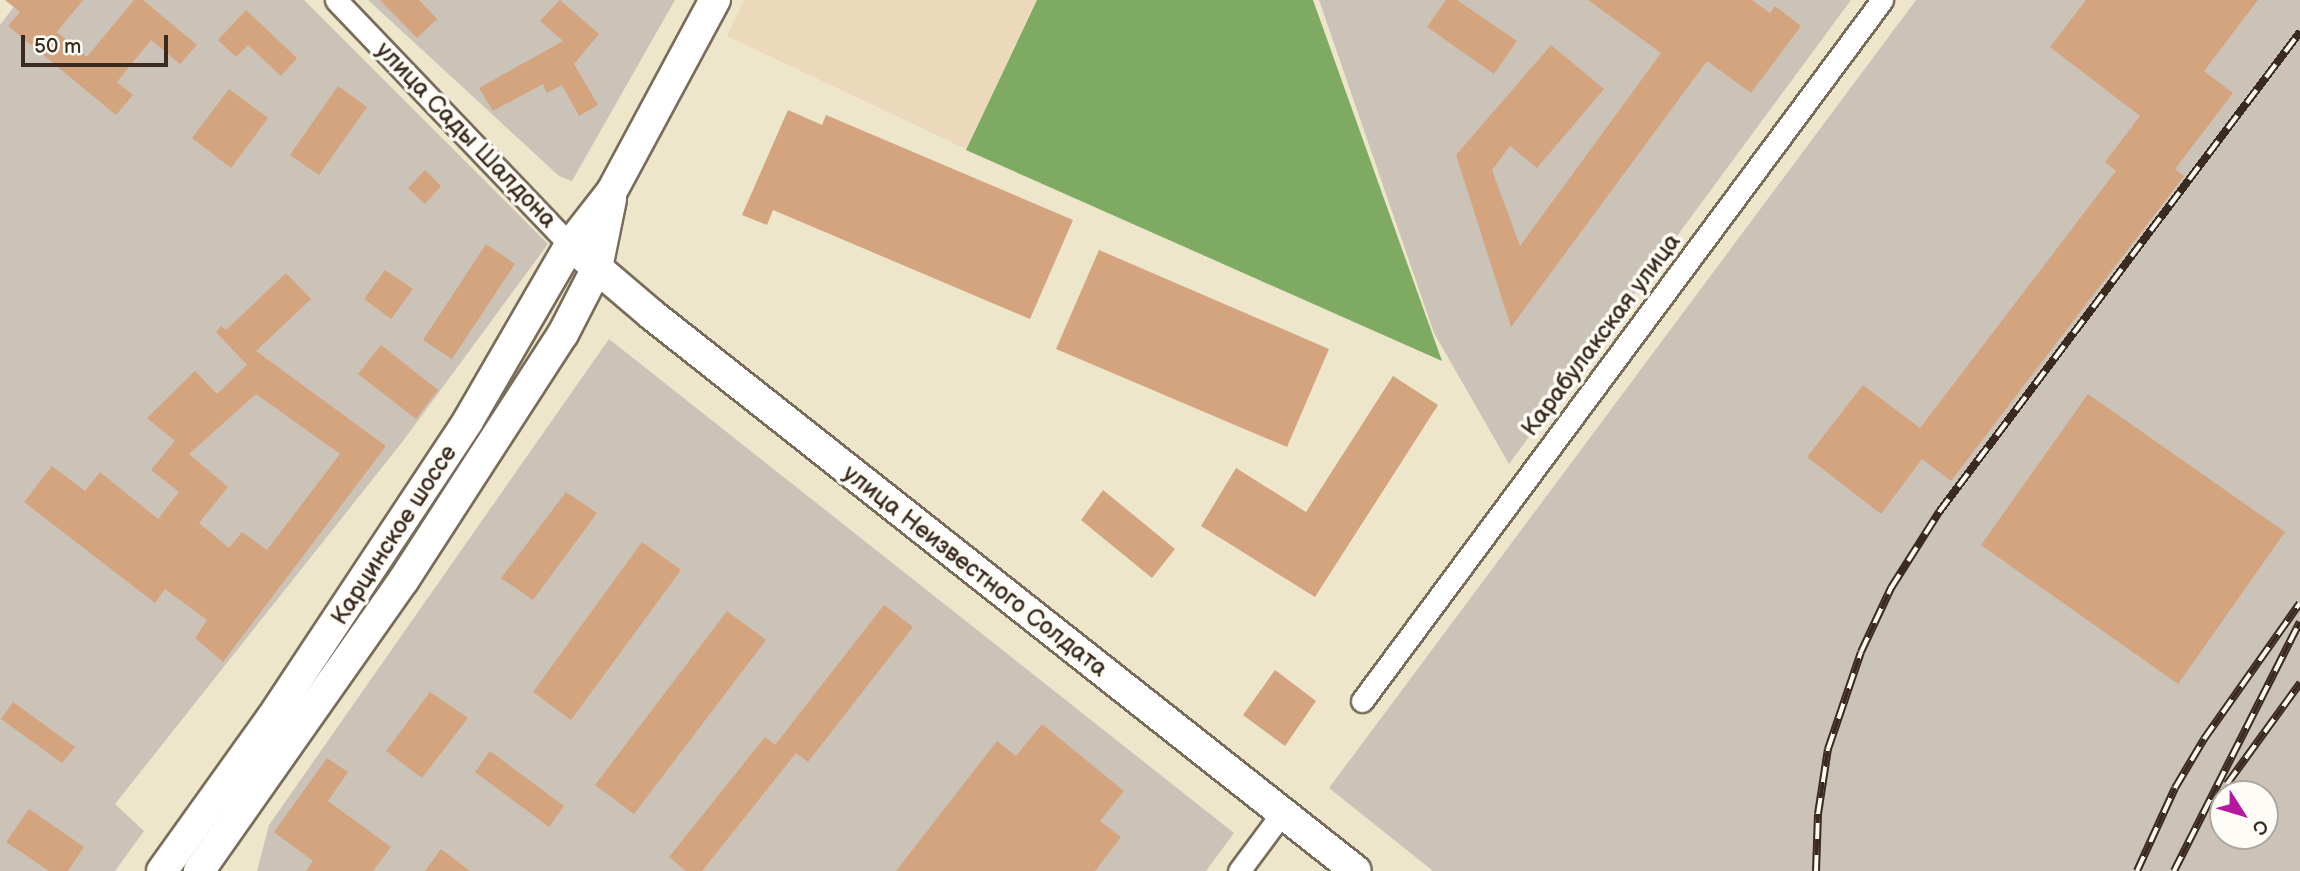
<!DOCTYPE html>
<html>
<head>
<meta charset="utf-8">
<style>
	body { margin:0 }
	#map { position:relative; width:2300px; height:871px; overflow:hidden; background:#eee6cb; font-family:"Balsamiq Sans",sans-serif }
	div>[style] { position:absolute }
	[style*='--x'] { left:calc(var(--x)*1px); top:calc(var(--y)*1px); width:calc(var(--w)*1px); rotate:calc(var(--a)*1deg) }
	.built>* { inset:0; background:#ecd8ba }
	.industrial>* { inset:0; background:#cbc3b8 }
	.forest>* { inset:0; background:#7eaa62 }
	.building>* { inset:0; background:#d4a47f }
	.roads { filter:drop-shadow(2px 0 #7a6c5b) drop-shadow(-2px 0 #7a6c5b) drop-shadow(0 2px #7a6c5b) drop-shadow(0 -2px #7a6c5b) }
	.street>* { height:21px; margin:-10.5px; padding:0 10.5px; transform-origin:10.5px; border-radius:10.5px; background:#fff }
	.secondary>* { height:30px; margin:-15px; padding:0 15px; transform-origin:15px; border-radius:15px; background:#fff }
	.rail>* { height:8px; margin-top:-4px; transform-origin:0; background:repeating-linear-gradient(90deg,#fdfcf7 0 16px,#3b2a1e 0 32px); box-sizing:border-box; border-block:2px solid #3b2a1e }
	span { translate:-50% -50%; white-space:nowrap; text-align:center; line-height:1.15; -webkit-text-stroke:7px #fdfcf7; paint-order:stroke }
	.street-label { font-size:24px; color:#3b2a1e }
	.north { position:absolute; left:2209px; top:780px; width:70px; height:70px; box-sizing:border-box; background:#fdfcf7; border:2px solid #afa8a0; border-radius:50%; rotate:127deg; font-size:19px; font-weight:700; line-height:28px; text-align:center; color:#3b2a1e }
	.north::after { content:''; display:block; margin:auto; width:24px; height:32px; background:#b5179e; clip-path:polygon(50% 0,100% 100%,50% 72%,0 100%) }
	.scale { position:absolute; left:21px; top:35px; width:147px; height:32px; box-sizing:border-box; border:4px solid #3b2a1e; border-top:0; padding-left:9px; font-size:21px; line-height:24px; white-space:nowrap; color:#3b2a1e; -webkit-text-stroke:5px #fdfcf7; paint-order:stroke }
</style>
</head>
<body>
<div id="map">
	<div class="built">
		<i style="clip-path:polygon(744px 0,1036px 0,966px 149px,727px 36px)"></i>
	</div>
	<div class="industrial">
		<i style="clip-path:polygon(19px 0,304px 0,548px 244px,403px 441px,115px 804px,144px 831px,115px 871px,0 871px,0 25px)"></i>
		<i style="clip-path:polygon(368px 0,675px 0,572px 181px,559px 176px)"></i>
		<i style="clip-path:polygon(1319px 0,1851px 0,1509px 464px,1434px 333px)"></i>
		<i style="clip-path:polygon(evenodd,1916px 0,2300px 0,2300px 871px,1433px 871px,1329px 788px,1916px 0,2223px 794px,2265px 794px,2265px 836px,2223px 836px,2223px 794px)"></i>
		<i style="clip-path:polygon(609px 339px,1234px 833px,1206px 871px,257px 871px,269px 825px)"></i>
	</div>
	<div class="forest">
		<i style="clip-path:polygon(1037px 0,1313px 0,1442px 361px,966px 150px)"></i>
	</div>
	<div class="building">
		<i style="clip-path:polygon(5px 0,83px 0,57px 32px,87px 57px,134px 0,143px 0,197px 45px,180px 64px,151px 40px,117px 82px,133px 95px,116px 115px,8px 26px,20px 12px)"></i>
		<i style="clip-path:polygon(380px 0,419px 0,437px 19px,417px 38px)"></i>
		<i style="clip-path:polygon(560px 0,599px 34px,574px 64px,598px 105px,579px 116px,562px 85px,547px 93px,543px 84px,493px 111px,479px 88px,563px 41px,540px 21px)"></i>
		<i style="clip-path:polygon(1446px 0,1457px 0,1517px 41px,1494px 74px,1427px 27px)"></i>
		<i style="clip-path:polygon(1588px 0,1752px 0,1770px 13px,1775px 6px,1801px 26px,1751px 93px,1707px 61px,1511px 327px,1456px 155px,1551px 45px,1604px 89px,1537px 168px,1510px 146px,1492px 170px,1520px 246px,1661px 53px)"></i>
		<i style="clip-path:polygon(2086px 0,2258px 0,2204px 71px,2233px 93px,2175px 169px,2184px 176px,1951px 481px,1922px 459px,1881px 514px,1807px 457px,1863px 385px,1920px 428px,2116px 171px,2105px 162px,2140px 116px,2050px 47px)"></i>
		<i style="clip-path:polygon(246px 10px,297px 58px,281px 76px,248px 45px,236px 57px,218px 40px)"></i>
		<i style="clip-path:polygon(338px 86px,367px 107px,319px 175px,290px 155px)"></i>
		<i style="clip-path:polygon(229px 89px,268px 118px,231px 168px,192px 138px)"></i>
		<i style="clip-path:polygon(788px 110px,822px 125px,826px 115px,1073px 220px,1030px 319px,773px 210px,767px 225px,742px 215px)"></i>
		<i style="clip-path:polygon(425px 170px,441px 186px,425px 204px,408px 188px)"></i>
		<i style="clip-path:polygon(486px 244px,515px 264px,452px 359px,423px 340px)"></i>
		<i style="clip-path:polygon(1099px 250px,1329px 349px,1287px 447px,1056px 349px)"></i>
		<i style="clip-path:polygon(385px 270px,413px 289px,391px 319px,364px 299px)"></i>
		<i style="clip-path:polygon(evenodd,286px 273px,311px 299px,256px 351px,386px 446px,223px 662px,195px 638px,207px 620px,165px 589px,155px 603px,24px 502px,52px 466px,85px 491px,100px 472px,158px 519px,179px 492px,151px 470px,175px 441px,147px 418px,195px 371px,217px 394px,247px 365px,216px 332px,221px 326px,226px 330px,286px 273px,256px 394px,340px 454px,267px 550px,242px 532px,229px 548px,199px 523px,228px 487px,189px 454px,256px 394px)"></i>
		<i style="clip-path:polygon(381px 345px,438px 390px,416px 419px,358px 374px)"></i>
		<i style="clip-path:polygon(1393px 376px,1438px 405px,1315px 597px,1201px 526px,1236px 468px,1306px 512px)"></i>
		<i style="clip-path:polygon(2088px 394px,2285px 532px,2178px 684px,1981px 545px)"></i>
		<i style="clip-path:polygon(1103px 490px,1175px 549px,1152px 578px,1081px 520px)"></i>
		<i style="clip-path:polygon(566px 492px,597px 513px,533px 600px,501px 578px)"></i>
		<i style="clip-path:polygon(642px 542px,681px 570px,571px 720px,533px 692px)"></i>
		<i style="clip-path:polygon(884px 605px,913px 627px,808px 762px,796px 753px,702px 871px,686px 871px,669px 857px,765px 737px,775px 745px)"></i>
		<i style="clip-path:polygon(727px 611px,766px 640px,634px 814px,595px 785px)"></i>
		<i style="clip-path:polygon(1275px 670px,1316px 701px,1285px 746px,1243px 715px)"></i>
		<i style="clip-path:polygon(430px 692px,468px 718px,422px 778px,386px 751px)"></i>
		<i style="clip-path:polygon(13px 702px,75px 747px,62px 763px,1px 719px)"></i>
		<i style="clip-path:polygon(1042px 724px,1124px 791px,1100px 821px,1121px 837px,1095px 871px,896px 871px,997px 741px,1016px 756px)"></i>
		<i style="clip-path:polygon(490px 751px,564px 806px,549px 827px,475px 772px)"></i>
		<i style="clip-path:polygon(327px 758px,348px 772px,328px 801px,391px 847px,373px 871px,306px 871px,313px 861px,274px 832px)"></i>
		<i style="clip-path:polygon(29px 809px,84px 847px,68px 871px,49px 871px,6px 842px)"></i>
		<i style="clip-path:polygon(441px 849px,470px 871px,425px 871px)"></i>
	</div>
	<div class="roads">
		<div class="street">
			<i style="--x:336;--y:0;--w:339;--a:46.3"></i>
			<i style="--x:1362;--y:701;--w:873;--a:-53.43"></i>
			<i style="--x:1239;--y:871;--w:72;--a:-53.4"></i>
		</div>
		<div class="secondary">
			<i style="--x:570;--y:245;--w:106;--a:40.4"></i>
			<i style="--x:651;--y:314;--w:898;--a:38.31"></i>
			<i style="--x:162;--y:871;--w:187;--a:-54.4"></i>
			<i style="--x:271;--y:719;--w:357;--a:-56.5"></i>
			<i style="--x:468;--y:421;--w:203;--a:-59.9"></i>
			<i style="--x:570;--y:245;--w:68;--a:-52.1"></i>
			<i style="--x:612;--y:191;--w:217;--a:-61.7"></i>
			<i style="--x:199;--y:871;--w:355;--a:-54.9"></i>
			<i style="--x:403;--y:581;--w:294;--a:-57.1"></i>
			<i style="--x:563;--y:334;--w:74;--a:-62.7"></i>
			<i style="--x:597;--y:268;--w:70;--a:-78.5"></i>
		</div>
	</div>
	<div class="rail">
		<i style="--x:2227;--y:784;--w:125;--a:-54.1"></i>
		<i style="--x:1816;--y:871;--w:57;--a:-88"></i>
		<i style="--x:1818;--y:814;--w:66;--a:-81.3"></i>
		<i style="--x:1828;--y:749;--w:102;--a:-71.2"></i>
		<i style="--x:1861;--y:652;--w:71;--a:-64.9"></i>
		<i style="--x:1891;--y:588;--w:90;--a:-57.7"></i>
		<i style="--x:1939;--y:512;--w:601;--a:-53.05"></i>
		<i style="--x:2137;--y:871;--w:91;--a:-65.4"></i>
		<i style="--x:2175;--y:788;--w:57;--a:-59.4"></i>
		<i style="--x:2204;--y:739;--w:166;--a:-54.8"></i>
		<i style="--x:2174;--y:871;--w:279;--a:-63.2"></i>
	</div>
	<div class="street-label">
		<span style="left:466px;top:135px;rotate:46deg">улица Сады Шалдона</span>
		<span style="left:1601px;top:335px;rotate:-53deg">Карабулакская улица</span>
		<span style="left:394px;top:535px;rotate:-57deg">Карцинское шоссе</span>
		<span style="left:975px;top:571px;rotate:38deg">улица Неизвестного Солдата</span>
	</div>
	<div class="north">С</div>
	<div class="scale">50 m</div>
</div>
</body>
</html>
